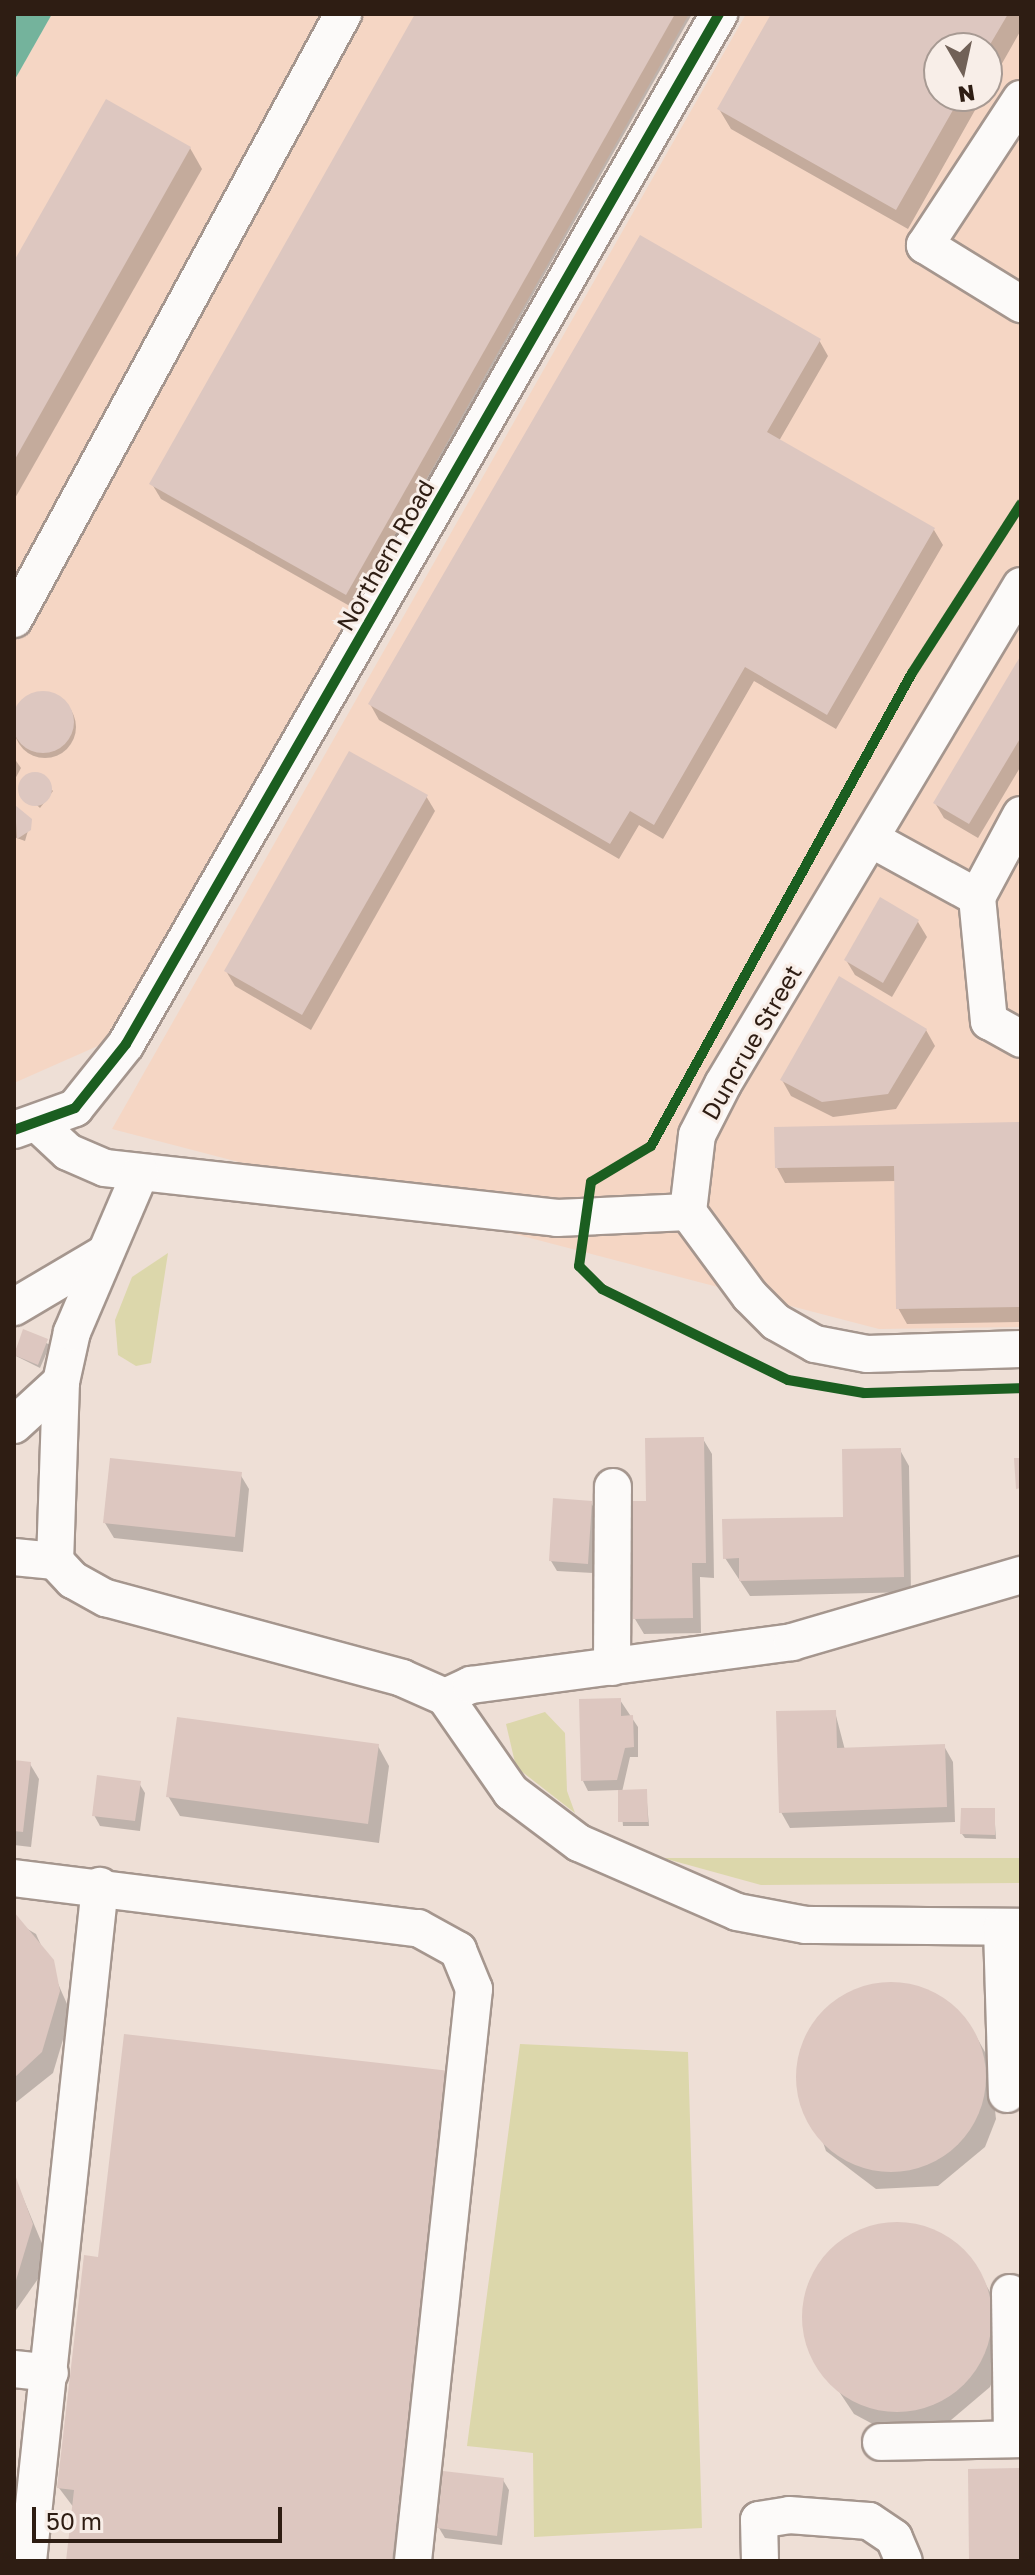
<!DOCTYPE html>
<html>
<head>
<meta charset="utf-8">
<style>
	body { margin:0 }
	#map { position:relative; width:1035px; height:2575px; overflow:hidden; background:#eedfd6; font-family:"Golos Text",sans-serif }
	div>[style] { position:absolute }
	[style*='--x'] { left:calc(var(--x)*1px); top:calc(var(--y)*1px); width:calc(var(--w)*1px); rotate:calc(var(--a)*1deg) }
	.built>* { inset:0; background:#f5d6c4 }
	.green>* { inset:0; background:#dcd7ab }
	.water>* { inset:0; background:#74b39c }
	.shadow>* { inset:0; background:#0003 }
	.round { border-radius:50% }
	.building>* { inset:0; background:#ddc7c0 }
	.roads { filter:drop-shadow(2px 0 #a5968e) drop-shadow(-2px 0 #a5968e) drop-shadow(0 2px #a5968e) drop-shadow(0 -2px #a5968e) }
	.minor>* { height:36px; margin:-18px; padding:0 18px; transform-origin:18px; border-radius:18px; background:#fcfaf9 }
	.cycleway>* { height:10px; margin:-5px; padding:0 5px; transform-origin:5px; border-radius:5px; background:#1b5e20 }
	span { translate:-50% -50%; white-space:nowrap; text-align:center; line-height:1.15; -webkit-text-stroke:6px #f8eee8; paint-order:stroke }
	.street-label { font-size:24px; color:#2e1d13 }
	.frame { position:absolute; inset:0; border:16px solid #2e1d13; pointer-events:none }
	.north { position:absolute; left:923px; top:32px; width:80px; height:80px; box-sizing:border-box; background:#f8eee8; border:2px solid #a79a93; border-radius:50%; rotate:171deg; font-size:22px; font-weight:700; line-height:32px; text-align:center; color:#2e1d13 }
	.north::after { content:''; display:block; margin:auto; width:28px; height:36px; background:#716157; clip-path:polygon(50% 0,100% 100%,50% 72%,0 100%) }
	.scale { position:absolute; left:32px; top:2507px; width:250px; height:36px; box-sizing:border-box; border:4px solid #2e1d13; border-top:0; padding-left:10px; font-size:24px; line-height:28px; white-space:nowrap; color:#2e1d13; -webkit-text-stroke:6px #f8eee8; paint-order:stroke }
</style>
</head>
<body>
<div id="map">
	<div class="built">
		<i style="clip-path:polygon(52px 14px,689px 14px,109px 1041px,14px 1083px,14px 81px)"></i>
		<i style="clip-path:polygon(evenodd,746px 14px,1021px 14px,1021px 1327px,879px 1329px,112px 1129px,746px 14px,939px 48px,987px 48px,987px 96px,939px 96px,939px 48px)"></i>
	</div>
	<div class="green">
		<i style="clip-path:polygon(168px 1253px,151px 1363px,136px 1366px,118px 1355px,115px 1320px,132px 1277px)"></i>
		<i style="clip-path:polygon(545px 1712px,565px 1733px,567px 1791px,575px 1813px,516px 1767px,506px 1724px)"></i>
		<i style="clip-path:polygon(663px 1858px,1021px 1858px,1021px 1883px,761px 1885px)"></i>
		<i style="clip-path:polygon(520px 2044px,688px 2052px,702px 2528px,534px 2537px,533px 2453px,467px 2446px)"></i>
	</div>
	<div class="water">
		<i style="clip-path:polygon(14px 14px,52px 14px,14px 81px)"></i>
	</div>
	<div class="shadow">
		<i style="clip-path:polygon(417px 14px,692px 14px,355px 609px,161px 499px,152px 484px)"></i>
		<i style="clip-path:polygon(773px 14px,1021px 14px,1021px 30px,987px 90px,987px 48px,939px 48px,939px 96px,983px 96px,908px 229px,731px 129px,719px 109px)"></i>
		<i style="clip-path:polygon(190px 148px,202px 169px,14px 500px,14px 265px)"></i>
		<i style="clip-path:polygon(819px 340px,828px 356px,779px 441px,934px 530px,943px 545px,836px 729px,754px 681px,663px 839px,639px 825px,619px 859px,379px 720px,370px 704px)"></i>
		<i style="clip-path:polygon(1021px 659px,1021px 766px,978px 838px,944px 818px,935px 803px)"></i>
		<i class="round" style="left:14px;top:696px;width:62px;height:62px"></i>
		<i style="clip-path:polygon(14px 758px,21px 768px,14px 781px)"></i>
		<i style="clip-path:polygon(36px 774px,53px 791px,40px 808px,21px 790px)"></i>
		<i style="clip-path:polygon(426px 796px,435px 811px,311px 1030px,235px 986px,226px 971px)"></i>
		<i style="clip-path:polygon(14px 810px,31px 820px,25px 841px,14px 837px)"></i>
		<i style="clip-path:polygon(881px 900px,918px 922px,927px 937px,892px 997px,855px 975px,846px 960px)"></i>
		<i style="clip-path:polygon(926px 1030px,935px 1046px,896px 1109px,833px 1117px,791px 1096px,782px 1080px)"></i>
		<i style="clip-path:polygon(1021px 1124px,1021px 1322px,907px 1324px,898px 1308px,896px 1181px,785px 1183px,777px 1168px)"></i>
		<i style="clip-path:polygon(24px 1331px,50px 1345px,40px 1368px,14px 1355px)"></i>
		<i style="clip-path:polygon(703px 1439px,712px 1454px,714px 1578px,700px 1577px,701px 1633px,644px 1634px,635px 1619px,648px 1503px)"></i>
		<i style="clip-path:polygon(900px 1450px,909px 1466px,911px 1592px,750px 1596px,725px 1558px,846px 1519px)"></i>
		<i style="clip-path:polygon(240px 1474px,249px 1489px,243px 1552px,114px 1538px,105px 1523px)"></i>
		<i style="clip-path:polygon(591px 1503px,597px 1513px,593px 1573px,557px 1571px,551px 1561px)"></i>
		<i style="clip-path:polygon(620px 1700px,638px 1727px,638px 1757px,630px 1757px,622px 1792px,646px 1791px,649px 1826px,623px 1826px,620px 1790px,588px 1791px,583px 1781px)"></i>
		<i style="clip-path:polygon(835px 1712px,845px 1750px,944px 1746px,953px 1762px,955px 1822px,790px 1828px,781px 1812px)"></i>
		<i style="clip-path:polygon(378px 1746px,389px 1766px,379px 1843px,180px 1816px,168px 1796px)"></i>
		<i style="clip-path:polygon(14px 1762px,30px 1764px,39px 1779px,31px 1847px,14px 1845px)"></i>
		<i style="clip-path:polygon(139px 1783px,145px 1793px,140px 1831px,100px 1826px,94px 1815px)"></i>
		<i style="clip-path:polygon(994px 1810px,996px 1839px,965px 1838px,962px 1834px)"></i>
		<i style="clip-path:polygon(14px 1921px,36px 1934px,71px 2013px,53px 2073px,14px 2104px)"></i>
		<i style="clip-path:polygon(906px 1985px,959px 2013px,977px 2038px,989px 2059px,996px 2119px,985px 2147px,938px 2186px,876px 2189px,826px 2151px,798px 2070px,805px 2040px,847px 1995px)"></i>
		<i style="clip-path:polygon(448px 2073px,405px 2561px,68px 2561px,74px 2508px,59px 2488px,100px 2259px)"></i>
		<i style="clip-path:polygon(14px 2176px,43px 2246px,40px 2276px,14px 2313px)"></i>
		<i style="clip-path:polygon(912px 2225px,965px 2253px,982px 2278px,994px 2299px,1001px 2359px,990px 2387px,944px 2426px,882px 2429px,854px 2414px,806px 2342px,811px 2280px,853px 2235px)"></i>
		<i style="clip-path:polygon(503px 2480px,509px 2490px,502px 2545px,445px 2538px,439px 2528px)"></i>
	</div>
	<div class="building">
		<i style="clip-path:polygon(415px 14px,675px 14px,346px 595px,149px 484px)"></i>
		<i style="clip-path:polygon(771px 14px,1008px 14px,988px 48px,939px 48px,939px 96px,961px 96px,896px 210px,717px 109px)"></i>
		<i style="clip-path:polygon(106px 99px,191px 147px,14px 461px,14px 261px)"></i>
		<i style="clip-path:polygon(640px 235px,821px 339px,767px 432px,935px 528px,827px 715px,745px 667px,654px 825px,630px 811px,610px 844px,368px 704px)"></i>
		<i style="clip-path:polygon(1021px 655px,1021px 737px,969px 824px,933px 803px)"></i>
		<i class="round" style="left:12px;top:691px;width:62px;height:62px"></i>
		<i style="clip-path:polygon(349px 751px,428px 795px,302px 1015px,224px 971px)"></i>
		<i class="round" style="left:18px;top:772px;width:34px;height:34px"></i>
		<i style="clip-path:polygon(15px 805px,32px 819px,31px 830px,17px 839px)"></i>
		<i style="clip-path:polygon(880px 897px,919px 920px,883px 983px,844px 960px)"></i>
		<i style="clip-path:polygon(839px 976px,927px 1029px,888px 1094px,822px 1102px,780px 1080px)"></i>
		<i style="clip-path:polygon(1021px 1122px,1021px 1307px,896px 1309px,894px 1166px,775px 1168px,774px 1127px)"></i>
		<i style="clip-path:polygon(23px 1329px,48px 1339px,38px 1365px,14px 1355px)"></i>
		<i style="clip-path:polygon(704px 1437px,706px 1563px,692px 1563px,693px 1618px,633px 1619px,631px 1501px,646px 1501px,645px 1438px)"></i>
		<i style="clip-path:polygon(901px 1448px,904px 1577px,739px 1581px,739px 1558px,723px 1559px,722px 1519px,843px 1517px,842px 1449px)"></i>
		<i style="clip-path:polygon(110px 1458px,242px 1472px,235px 1537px,103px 1523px)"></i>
		<i style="clip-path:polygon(1014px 1458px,1021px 1458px,1021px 1488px,1016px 1489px)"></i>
		<i style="clip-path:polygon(553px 1498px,592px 1501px,588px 1564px,549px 1561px)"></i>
		<i style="clip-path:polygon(621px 1698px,621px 1716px,633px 1715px,634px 1747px,625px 1748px,617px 1780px,581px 1781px,579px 1699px)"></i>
		<i style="clip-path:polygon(836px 1710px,837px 1748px,945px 1744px,947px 1807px,779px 1813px,776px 1711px)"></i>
		<i style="clip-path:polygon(177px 1717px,379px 1744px,368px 1824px,166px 1797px)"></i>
		<i style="clip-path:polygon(14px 1760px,31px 1762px,23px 1832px,14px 1831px)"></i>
		<i style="clip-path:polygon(97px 1775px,141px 1781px,135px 1821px,92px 1816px)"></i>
		<i style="clip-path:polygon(647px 1789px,648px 1822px,618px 1822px,618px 1790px)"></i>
		<i style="clip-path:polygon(961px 1808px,995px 1808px,995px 1835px,960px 1834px)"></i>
		<i style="clip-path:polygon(14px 1912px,54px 1960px,60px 1991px,42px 2052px,14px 2078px)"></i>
		<i class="round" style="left:796px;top:1982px;width:190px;height:190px"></i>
		<i style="clip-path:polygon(124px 2034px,450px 2071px,392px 2561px,66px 2561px,74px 2490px,57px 2488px,84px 2255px,98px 2257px)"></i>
		<i style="clip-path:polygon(14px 2172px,33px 2224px,14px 2287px)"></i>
		<i class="round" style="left:802px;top:2222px;width:190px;height:190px"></i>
		<i style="clip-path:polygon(1021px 2468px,1021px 2561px,969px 2561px,968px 2469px)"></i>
		<i style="clip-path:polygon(443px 2471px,504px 2478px,497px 2536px,437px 2528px)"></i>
	</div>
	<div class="roads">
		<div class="minor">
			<i style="--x:1021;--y:99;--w:175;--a:123.3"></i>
			<i style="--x:925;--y:245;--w:113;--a:31.6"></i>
			<i style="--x:1021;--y:586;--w:580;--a:120.9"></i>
			<i style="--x:723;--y:1084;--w:57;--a:117"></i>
			<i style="--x:697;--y:1135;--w:78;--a:96.7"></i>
			<i style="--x:688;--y:1212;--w:104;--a:53.6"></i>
			<i style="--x:750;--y:1296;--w:37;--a:45"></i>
			<i style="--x:776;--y:1322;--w:45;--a:29.4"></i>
			<i style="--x:815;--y:1344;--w:53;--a:10.9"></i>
			<i style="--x:867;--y:1354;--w:154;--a:-1.9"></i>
			<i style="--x:14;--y:619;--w:689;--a:-61.46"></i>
			<i style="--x:1021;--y:815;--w:93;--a:118.2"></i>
			<i style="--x:977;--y:897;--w:125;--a:84.5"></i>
			<i style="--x:989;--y:1021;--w:37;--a:29"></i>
			<i style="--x:871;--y:839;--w:121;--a:28.7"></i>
			<i style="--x:38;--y:1124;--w:41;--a:43"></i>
			<i style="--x:68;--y:1152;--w:40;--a:23.4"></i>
			<i style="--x:105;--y:1168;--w:455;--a:6.3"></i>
			<i style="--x:557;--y:1218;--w:131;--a:-2.6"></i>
			<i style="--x:14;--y:1130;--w:65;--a:-19.8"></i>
			<i style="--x:75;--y:1108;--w:82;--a:-51.4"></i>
			<i style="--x:126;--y:1044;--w:1189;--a:-60.07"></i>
			<i style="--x:14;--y:1307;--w:102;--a:-30.6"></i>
			<i style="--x:61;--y:1382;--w:179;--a:91.9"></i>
			<i style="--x:55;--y:1561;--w:26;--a:47"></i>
			<i style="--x:73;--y:1580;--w:38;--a:29"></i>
			<i style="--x:106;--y:1598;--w:307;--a:15.1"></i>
			<i style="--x:402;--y:1678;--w:47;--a:23.8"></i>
			<i style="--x:445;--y:1697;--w:116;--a:55.2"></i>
			<i style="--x:511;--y:1792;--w:85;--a:36.9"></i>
			<i style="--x:579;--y:1843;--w:172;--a:23.6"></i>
			<i style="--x:737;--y:1912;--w:70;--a:10.7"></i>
			<i style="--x:806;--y:1925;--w:215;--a:0.5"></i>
			<i style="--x:14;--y:1425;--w:64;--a:-42.5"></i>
			<i style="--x:61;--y:1382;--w:51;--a:-77.6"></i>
			<i style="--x:72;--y:1332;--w:173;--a:-66.8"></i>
			<i style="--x:14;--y:1557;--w:41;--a:5.6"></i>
			<i style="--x:612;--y:1667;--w:180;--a:-89.7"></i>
			<i style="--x:445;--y:1697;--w:29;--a:-25"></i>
			<i style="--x:471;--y:1685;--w:324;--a:-7.6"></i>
			<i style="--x:792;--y:1642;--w:239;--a:-16.3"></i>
			<i style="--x:14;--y:1878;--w:407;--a:7.1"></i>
			<i style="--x:418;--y:1928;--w:46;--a:28.8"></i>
			<i style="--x:458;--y:1950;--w:42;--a:67.7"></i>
			<i style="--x:474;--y:1989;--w:575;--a:96.09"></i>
			<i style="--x:1002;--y:1928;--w:166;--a:88.3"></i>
			<i style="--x:1010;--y:2293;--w:146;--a:89.2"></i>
			<i style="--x:14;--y:2369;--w:36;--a:6"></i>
			<i style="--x:881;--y:2442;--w:140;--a:-1.2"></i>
			<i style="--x:28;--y:2561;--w:679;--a:-83.91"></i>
			<i style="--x:760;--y:2561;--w:41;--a:-91.4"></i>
			<i style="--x:759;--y:2520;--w:30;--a:-9"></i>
			<i style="--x:789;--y:2515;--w:80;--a:4.3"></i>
			<i style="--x:869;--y:2521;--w:30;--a:34"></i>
			<i style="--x:894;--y:2538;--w:25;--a:67"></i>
		</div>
	</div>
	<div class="cycleway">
		<i style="--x:1021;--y:504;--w:201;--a:122.8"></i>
		<i style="--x:912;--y:673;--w:540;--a:118.89"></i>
		<i style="--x:651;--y:1146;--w:70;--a:149"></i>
		<i style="--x:591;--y:1182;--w:85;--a:98.1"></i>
		<i style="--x:579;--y:1266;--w:33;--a:45"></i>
		<i style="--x:602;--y:1289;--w:207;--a:26.1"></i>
		<i style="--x:788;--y:1380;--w:77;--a:9.7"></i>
		<i style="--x:864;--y:1393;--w:157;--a:-1.8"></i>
		<i style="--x:14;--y:1130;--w:65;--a:-19.8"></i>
		<i style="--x:75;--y:1108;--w:82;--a:-51.4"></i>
		<i style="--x:126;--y:1044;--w:1189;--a:-60.07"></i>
	</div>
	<div class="street-label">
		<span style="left:385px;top:555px;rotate:-60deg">Northern Road</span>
		<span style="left:751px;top:1042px;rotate:-60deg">Duncrue Street</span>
	</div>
	<div class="frame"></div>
	<div class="north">N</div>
	<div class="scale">50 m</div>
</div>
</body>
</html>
